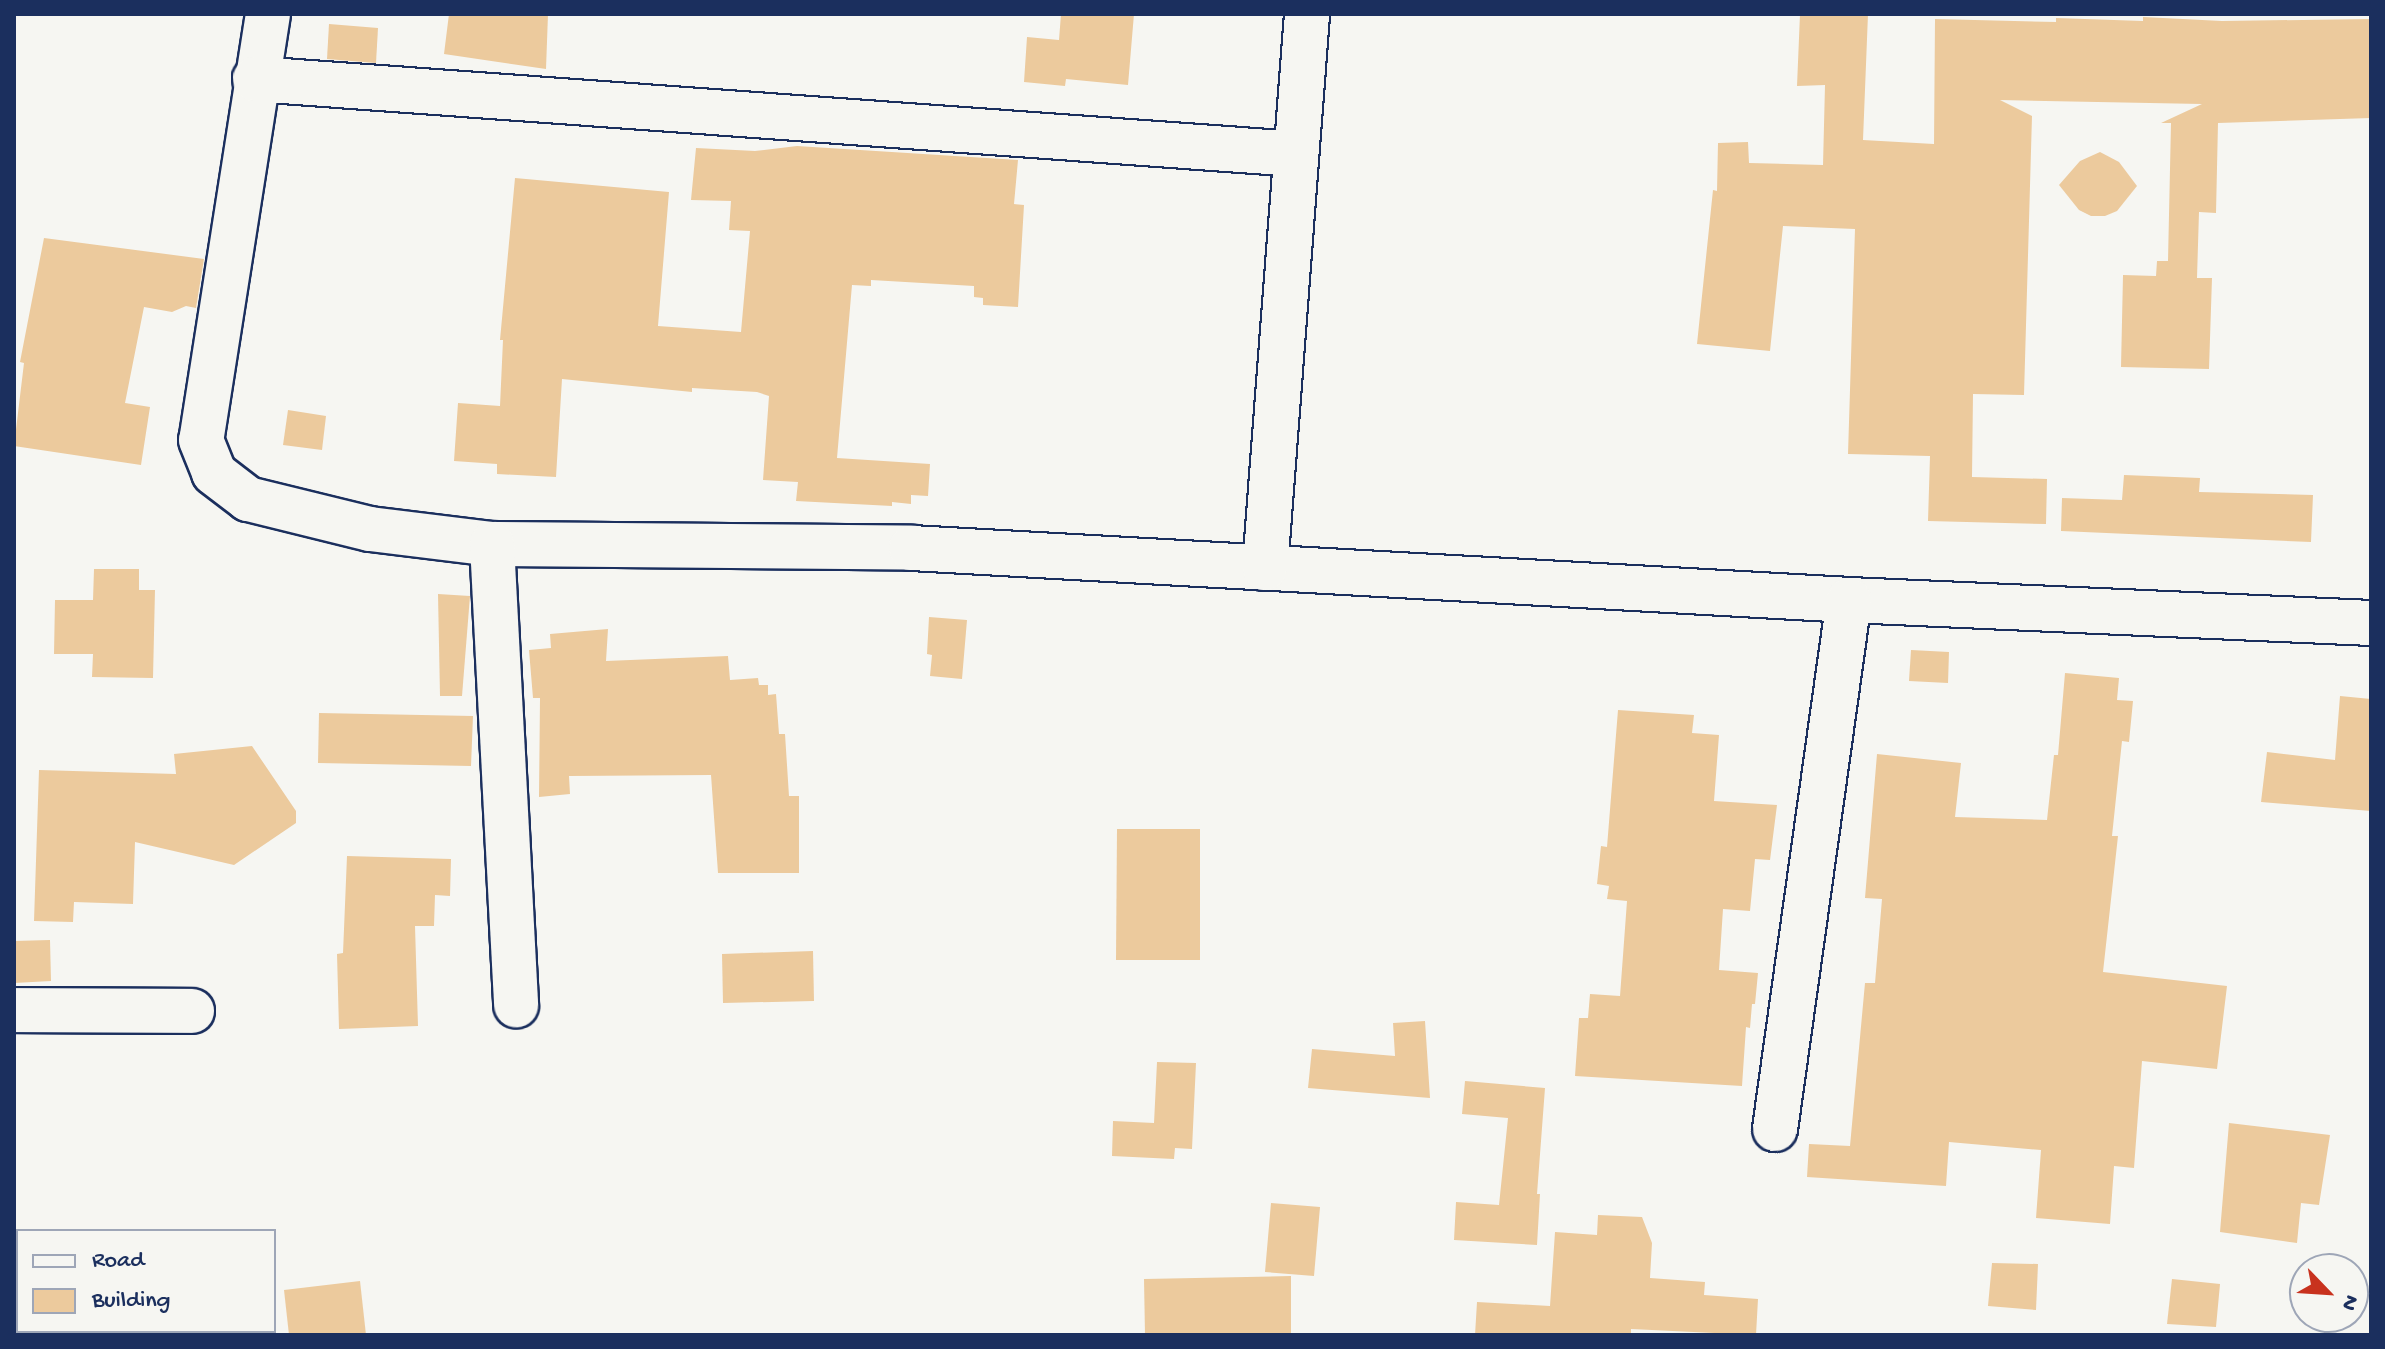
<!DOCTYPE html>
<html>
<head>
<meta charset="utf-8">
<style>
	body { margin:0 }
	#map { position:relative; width:2385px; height:1349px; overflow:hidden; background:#f6f6f2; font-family:"Gochi Hand",sans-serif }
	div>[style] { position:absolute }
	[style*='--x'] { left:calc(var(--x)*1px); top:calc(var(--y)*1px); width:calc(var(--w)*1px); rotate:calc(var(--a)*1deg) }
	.building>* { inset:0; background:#ecca9d }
	.roads { filter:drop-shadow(2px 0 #1b2f5e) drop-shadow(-2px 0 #1b2f5e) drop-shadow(0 2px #1b2f5e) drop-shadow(0 -2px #1b2f5e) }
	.minor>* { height:44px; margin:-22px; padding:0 22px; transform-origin:22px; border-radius:22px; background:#f6f6f2 }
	span { translate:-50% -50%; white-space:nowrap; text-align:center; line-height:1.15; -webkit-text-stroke:6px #f6f6f2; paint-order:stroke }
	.frame { position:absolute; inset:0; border:16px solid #1b2f5e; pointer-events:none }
	.legend { position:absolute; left:16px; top:1229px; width:260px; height:104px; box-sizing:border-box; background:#f6f6f2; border:2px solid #9ea6b7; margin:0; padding:10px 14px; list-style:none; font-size:24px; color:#1b2f5e }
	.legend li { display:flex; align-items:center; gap:16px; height:40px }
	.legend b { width:40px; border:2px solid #9ea6b7 }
	.north { position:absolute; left:2289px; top:1253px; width:80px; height:80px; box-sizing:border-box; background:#f6f6f2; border:2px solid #9ea6b7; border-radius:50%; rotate:115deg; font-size:22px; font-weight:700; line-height:32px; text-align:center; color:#1b2f5e }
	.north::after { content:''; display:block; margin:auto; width:28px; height:36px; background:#c8321e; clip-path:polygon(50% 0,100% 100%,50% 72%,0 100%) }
</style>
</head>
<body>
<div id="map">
	<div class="building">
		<i style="clip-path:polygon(449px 14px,548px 14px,546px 69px,444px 54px)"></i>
		<i style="clip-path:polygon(1061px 14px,1134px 14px,1128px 85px,1066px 79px,1065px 86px,1024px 82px,1027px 37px,1059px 40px)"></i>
		<i style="clip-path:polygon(1800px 14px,1868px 14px,1863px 140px,1934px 144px,1935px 19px,2056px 22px,2056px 18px,2143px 21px,2143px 17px,2222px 21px,2371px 19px,2371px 118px,2218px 123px,2216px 213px,2199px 212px,2197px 278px,2212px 278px,2209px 369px,2121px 367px,2123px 275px,2156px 276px,2157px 261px,2168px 261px,2171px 123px,2161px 123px,2202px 104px,2000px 100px,2032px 116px,2024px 395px,1973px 394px,1972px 477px,2047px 479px,2046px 524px,1928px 521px,1930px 456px,1848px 454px,1855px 229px,1783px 226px,1770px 351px,1697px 344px,1713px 190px,1717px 191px,1718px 143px,1748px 142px,1749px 163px,1823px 165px,1825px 85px,1797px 86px)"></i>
		<i style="clip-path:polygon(329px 24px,378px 28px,376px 63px,327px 59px)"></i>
		<i style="clip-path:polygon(797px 146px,1018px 160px,1014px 204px,1024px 205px,1018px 307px,983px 305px,983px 298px,974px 297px,974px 286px,871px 280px,871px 286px,852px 285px,837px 458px,930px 464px,928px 496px,911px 495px,911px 504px,892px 502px,892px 506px,796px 501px,798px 482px,763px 480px,769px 396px,757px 392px,692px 388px,692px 392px,562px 379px,556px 477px,497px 474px,497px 464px,454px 461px,458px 403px,500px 406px,503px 340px,500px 340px,515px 178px,669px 192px,658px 326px,741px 332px,750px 231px,729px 230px,731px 201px,691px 200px,696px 148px,755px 151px)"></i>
		<i style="clip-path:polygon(2100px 152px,2119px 162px,2137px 186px,2117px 211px,2105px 216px,2091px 216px,2079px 210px,2059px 185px,2080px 161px)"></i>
		<i style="clip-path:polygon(44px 238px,204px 259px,196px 308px,186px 306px,172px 312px,144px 307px,125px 403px,150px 407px,141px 465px,14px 446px,24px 363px,20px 362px)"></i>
		<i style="clip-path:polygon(288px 410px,326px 416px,322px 450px,283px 445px)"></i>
		<i style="clip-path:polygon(2124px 475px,2200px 478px,2199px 492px,2313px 495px,2311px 542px,2061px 531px,2062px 498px,2122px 500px)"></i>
		<i style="clip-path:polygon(94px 569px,139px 569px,139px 590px,155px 590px,153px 678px,92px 677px,93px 654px,54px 654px,55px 600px,93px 600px)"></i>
		<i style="clip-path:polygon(438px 594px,470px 596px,462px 696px,440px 696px)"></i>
		<i style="clip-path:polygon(929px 617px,967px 620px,962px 679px,930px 676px,932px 655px,927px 654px)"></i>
		<i style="clip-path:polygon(608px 629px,606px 661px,728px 656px,730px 680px,758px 678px,759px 685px,768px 685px,768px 695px,776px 694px,779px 734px,785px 734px,789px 796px,799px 796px,799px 873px,718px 873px,711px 775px,569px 776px,570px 794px,539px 797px,540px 698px,533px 698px,529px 650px,551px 648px,550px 634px)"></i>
		<i style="clip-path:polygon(1911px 650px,1949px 652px,1948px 683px,1909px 681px)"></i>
		<i style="clip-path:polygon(2065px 673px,2119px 678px,2117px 700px,2133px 701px,2129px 742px,2122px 741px,2112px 836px,2118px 836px,2103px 972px,2227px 986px,2217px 1069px,2142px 1061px,2134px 1168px,2114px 1166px,2110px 1224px,2036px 1218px,2041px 1150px,1949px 1142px,1946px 1186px,1807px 1177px,1809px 1144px,1850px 1146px,1865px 983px,1875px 983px,1882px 899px,1865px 898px,1877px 754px,1961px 763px,1955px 817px,2047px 820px,2054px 755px,2058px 755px)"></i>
		<i style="clip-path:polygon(2340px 696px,2371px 699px,2371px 811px,2261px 802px,2267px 752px,2335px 760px)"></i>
		<i style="clip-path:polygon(1618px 710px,1694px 715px,1692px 733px,1719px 735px,1714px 801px,1777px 805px,1770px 860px,1755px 859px,1750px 911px,1723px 909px,1719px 970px,1758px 973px,1755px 1004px,1752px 1004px,1750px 1028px,1746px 1027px,1742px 1086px,1575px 1076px,1579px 1018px,1588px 1018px,1590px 994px,1620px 996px,1627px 901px,1607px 899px,1609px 886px,1597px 884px,1601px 846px,1607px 847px)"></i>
		<i style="clip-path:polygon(319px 713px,473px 716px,471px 766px,318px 763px)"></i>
		<i style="clip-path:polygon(252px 746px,296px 811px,296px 823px,234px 865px,135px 842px,133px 904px,74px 902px,73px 922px,34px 921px,39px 770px,176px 774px,174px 754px)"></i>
		<i style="clip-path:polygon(1117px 829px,1200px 829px,1200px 960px,1116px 960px)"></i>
		<i style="clip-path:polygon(347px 856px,451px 859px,450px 896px,435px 895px,434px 926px,415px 926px,418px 1026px,339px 1029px,337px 954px,343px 953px)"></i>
		<i style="clip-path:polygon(50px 940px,51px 981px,14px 983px,14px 941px)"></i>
		<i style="clip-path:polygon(813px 951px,814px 1001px,723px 1003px,722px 954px)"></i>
		<i style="clip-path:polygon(1425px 1021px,1430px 1098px,1308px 1088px,1312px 1049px,1395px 1056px,1393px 1023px)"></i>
		<i style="clip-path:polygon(1157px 1062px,1196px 1063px,1192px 1149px,1175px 1148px,1174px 1159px,1112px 1156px,1113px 1121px,1154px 1123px)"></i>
		<i style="clip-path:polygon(1465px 1081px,1545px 1088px,1537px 1194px,1540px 1194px,1537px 1245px,1454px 1240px,1456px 1202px,1499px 1205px,1508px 1118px,1462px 1114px)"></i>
		<i style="clip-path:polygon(2229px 1123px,2330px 1135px,2319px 1205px,2301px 1203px,2297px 1243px,2220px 1232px)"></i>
		<i style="clip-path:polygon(1271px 1203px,1320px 1207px,1314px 1276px,1265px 1272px)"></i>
		<i style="clip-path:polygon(1598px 1215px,1642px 1217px,1652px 1243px,1650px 1278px,1705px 1282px,1704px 1295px,1758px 1299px,1756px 1335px,1631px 1329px,1631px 1335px,1475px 1335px,1477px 1302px,1550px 1306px,1555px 1232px,1597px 1235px)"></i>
		<i style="clip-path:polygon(1992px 1263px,2038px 1264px,2036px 1310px,1988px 1306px)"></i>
		<i style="clip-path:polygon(1291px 1276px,1291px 1335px,1145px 1335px,1144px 1279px)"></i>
		<i style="clip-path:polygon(2172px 1279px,2220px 1284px,2216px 1327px,2167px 1324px)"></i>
		<i style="clip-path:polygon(360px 1281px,366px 1335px,289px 1335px,284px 1290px)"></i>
	</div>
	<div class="roads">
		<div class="minor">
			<i style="--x:268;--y:14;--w:431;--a:98.9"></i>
			<i style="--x:201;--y:440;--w:35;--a:68"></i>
			<i style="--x:214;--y:473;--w:43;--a:37.4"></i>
			<i style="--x:248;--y:499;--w:126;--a:13.8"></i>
			<i style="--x:370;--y:529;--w:123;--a:7"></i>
			<i style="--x:492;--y:544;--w:419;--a:0.5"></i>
			<i style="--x:911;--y:548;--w:939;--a:3.17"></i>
			<i style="--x:1849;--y:600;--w:523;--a:2.52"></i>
			<i style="--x:255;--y:79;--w:1044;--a:4.12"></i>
			<i style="--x:492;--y:544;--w:462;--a:87"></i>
			<i style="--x:1265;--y:568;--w:556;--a:-85.66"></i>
			<i style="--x:14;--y:1010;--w:178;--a:0.3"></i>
			<i style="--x:1775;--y:1129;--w:534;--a:-82.04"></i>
		</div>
	</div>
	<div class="frame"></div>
	<ul class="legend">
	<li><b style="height:10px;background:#f6f6f2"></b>Road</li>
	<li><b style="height:22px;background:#ecca9d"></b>Building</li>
	</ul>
	<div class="north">N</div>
</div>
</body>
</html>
